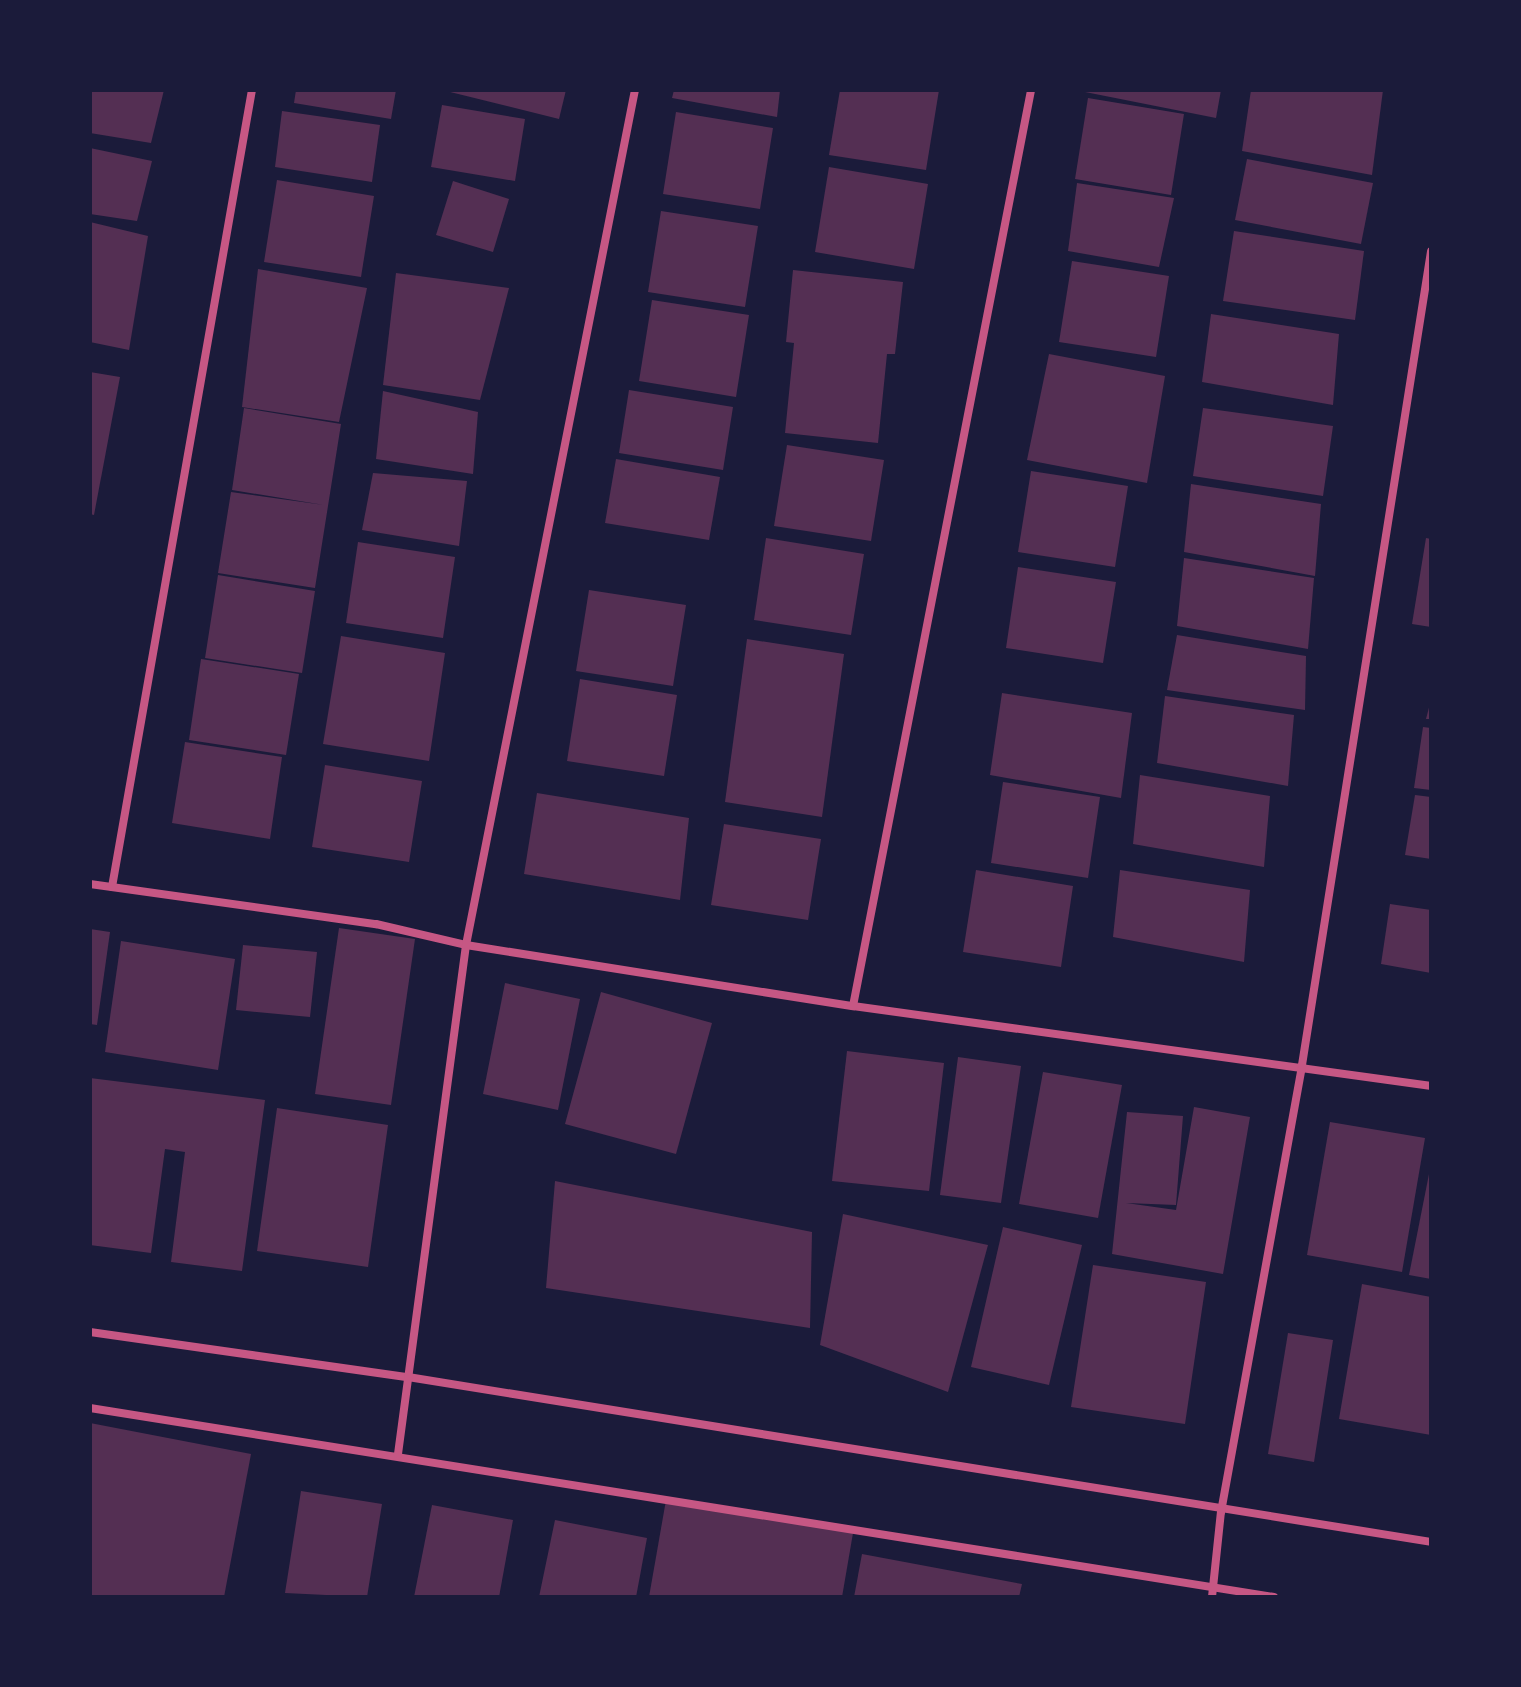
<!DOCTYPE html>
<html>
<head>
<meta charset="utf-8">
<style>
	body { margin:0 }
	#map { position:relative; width:1521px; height:1687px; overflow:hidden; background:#1b1b3a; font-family:Merriweather,serif }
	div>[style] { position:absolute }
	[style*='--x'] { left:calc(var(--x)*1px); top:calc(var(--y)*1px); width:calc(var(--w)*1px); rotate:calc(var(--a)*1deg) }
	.building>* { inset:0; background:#542f53 }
	.minor>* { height:8px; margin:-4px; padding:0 4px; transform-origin:4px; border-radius:4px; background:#c65784 }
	span { translate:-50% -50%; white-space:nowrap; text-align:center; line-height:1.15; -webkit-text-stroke:7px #1b1b3a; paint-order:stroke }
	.frame { position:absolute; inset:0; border:92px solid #1b1b3a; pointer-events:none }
</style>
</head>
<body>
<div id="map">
	<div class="building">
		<i style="clip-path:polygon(90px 90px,164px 90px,151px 143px,90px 133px)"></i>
		<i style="clip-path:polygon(296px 90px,396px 90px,391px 119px,294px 103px)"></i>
		<i style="clip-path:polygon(442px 90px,566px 90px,559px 119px)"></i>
		<i style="clip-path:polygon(674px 90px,780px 90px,777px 117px,672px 98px)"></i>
		<i style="clip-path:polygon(840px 90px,939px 90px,926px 170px,829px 155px)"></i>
		<i style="clip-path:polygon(1075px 90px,1221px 90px,1216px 118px)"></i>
		<i style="clip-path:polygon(1251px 90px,1383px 90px,1372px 175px,1242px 151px)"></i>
		<i style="clip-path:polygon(1088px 98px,1184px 114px,1171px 195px,1075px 179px)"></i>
		<i style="clip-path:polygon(442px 105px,525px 119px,515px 181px,431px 167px)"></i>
		<i style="clip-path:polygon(282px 111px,380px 125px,372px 182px,275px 167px)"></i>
		<i style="clip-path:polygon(676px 112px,773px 128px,760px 209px,663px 194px)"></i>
		<i style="clip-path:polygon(90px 148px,152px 161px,137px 221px,90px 214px)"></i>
		<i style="clip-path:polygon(1247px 159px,1373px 183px,1361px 244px,1235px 220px)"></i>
		<i style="clip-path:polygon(829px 167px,928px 184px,914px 269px,815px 252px)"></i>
		<i style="clip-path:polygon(277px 180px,374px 196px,361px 277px,264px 262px)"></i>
		<i style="clip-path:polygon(453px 181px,509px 199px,493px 252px,436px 235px)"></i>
		<i style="clip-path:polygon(1077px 183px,1174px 198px,1159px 267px,1068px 251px)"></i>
		<i style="clip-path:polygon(661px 211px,758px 226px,745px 307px,648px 292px)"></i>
		<i style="clip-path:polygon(90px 222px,148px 236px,129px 350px,90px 342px)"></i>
		<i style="clip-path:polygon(1234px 231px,1364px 251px,1355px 320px,1223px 301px)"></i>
		<i style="clip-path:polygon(1072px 261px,1169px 276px,1156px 357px,1059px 342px)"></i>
		<i style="clip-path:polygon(258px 269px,367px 288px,339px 422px,242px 407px)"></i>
		<i style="clip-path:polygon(793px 270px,903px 282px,895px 354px,887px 354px,878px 443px,785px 433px,794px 343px,786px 342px)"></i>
		<i style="clip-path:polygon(396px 273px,509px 288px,480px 400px,383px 385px)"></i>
		<i style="clip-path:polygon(652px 300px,749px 315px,736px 397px,639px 381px)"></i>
		<i style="clip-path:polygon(1211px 314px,1339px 334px,1333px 405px,1202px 382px)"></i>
		<i style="clip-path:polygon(1049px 354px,1165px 376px,1147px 483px,1027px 460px)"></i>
		<i style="clip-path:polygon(90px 372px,120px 377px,94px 515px,90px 514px)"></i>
		<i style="clip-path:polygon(629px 390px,733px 407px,723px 470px,619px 453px)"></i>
		<i style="clip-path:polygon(383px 391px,478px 412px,473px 474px,376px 459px)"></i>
		<i style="clip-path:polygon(244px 408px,341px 424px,315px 588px,218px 573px,231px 492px,324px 505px,232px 490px)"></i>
		<i style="clip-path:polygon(1203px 408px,1333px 426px,1323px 496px,1193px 476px)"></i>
		<i style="clip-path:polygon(787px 445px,884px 460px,871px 541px,774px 526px)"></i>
		<i style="clip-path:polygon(616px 459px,720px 477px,709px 540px,605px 523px)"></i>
		<i style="clip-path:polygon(1031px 471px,1128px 486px,1115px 567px,1018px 552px)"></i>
		<i style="clip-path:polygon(373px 473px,467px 481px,459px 546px,362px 530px)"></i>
		<i style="clip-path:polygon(1191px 484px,1321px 504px,1315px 576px,1184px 552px)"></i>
		<i style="clip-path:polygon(766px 538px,864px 554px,851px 635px,754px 620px)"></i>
		<i style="clip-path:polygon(1426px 538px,1431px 539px,1431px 627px,1412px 624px)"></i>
		<i style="clip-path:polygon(358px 542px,455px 557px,443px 638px,346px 623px)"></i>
		<i style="clip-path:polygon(1184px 558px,1314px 578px,1308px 649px,1177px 626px)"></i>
		<i style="clip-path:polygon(1018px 567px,1116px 582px,1103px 663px,1006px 648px)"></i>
		<i style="clip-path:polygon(218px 575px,315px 591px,302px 673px,205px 658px)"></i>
		<i style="clip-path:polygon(589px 590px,686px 605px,673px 686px,576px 671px)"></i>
		<i style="clip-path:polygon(1177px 635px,1306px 656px,1305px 710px,1167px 690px)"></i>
		<i style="clip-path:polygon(341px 636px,445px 653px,429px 761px,323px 744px)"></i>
		<i style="clip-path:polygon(747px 639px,844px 654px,822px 817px,725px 802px)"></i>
		<i style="clip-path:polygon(201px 659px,299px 674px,286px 755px,189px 740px)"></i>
		<i style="clip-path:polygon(580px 679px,677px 695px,664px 776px,567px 761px)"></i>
		<i style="clip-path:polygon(1002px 693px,1132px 713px,1121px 798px,990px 775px)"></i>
		<i style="clip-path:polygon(1165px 696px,1294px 715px,1288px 786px,1157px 763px)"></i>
		<i style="clip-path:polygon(1431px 700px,1431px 719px,1426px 719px)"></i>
		<i style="clip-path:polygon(1423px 727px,1431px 728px,1431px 790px,1414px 788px)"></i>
		<i style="clip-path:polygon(185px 742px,282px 757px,270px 839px,172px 823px)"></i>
		<i style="clip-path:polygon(325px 765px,422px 781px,409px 862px,312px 847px)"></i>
		<i style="clip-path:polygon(1140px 775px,1270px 796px,1264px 867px,1133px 844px)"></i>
		<i style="clip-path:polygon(1003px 782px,1100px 797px,1088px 878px,991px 863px)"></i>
		<i style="clip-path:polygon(537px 793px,689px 818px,680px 900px,524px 874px)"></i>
		<i style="clip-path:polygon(1415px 795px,1431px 797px,1431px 859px,1405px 855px)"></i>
		<i style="clip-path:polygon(724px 824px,821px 839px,808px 920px,711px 905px)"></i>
		<i style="clip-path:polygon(976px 870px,1073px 886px,1061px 967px,963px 952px)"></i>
		<i style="clip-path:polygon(1120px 870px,1250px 890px,1244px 962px,1113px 937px)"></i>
		<i style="clip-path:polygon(1390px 904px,1431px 910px,1431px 973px,1381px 964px)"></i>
		<i style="clip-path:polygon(339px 928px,415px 939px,391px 1105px,315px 1094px)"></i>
		<i style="clip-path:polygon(90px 929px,110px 932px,97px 1025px,90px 1024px)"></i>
		<i style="clip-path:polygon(121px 941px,235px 959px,218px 1070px,105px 1052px)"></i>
		<i style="clip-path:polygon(243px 945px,317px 952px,310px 1017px,236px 1010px)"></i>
		<i style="clip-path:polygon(505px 983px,580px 999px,558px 1110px,483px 1094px)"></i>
		<i style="clip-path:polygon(601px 992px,712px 1023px,676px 1154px,565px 1124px)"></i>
		<i style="clip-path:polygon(847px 1051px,944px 1063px,929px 1191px,832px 1181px)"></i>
		<i style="clip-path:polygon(958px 1057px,1021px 1066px,1001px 1203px,940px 1195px)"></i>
		<i style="clip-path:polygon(1043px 1072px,1122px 1085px,1098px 1218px,1019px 1204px)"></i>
		<i style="clip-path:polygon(90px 1078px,265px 1100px,242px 1271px,171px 1262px,185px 1152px,165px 1149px,151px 1253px,90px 1245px)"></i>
		<i style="clip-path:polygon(1194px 1107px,1250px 1117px,1223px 1274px,1112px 1254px,1127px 1112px,1183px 1116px,1176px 1205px,1126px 1203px,1176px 1210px)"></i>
		<i style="clip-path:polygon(277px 1108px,388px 1125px,368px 1267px,257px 1251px)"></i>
		<i style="clip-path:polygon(1330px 1122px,1425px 1138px,1402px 1272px,1307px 1255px)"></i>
		<i style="clip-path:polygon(1431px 1164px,1431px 1279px,1409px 1275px)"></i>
		<i style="clip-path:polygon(555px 1181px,812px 1232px,810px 1328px,546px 1288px)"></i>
		<i style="clip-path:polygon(843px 1214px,988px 1245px,948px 1392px,820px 1345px)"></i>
		<i style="clip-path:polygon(1003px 1227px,1082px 1245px,1049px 1385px,971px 1367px)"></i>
		<i style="clip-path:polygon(1093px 1265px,1206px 1282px,1185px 1424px,1071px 1407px)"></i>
		<i style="clip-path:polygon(1362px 1284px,1431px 1297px,1431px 1435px,1339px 1419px)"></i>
		<i style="clip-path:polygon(1288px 1333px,1333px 1340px,1314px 1462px,1268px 1454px)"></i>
		<i style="clip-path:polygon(90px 1423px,251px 1454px,224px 1597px,90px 1597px)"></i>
		<i style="clip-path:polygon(301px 1491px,382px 1504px,367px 1597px,285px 1593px)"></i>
		<i style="clip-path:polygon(666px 1500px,853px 1533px,842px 1597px,649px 1597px)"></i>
		<i style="clip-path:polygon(432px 1505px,513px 1520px,499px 1597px,414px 1597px)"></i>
		<i style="clip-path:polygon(555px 1520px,647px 1538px,636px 1597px,539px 1597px)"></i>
		<i style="clip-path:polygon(862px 1554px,1022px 1584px,1019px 1597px,854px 1597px)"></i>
	</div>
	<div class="minor">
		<i style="--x:90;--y:884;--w:289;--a:8"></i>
		<i style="--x:376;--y:924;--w:92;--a:13.1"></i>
		<i style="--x:466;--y:945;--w:392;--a:9"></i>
		<i style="--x:853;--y:1006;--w:584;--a:7.88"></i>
		<i style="--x:112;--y:887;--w:809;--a:-80.04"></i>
		<i style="--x:853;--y:1006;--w:933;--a:-79"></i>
		<i style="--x:90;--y:1332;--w:321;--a:8.1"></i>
		<i style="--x:408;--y:1377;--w:1036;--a:9.16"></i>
		<i style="--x:90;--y:1408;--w:1199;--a:9.07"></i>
		<i style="--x:398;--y:1454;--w:514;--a:-82.39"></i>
		<i style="--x:466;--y:945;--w:872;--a:-78.82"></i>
		<i style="--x:1212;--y:1597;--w:85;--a:-84"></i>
		<i style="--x:1221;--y:1512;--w:454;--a:-79.7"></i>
		<i style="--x:1302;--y:1065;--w:824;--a:-80.99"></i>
	</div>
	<div class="frame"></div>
</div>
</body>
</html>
